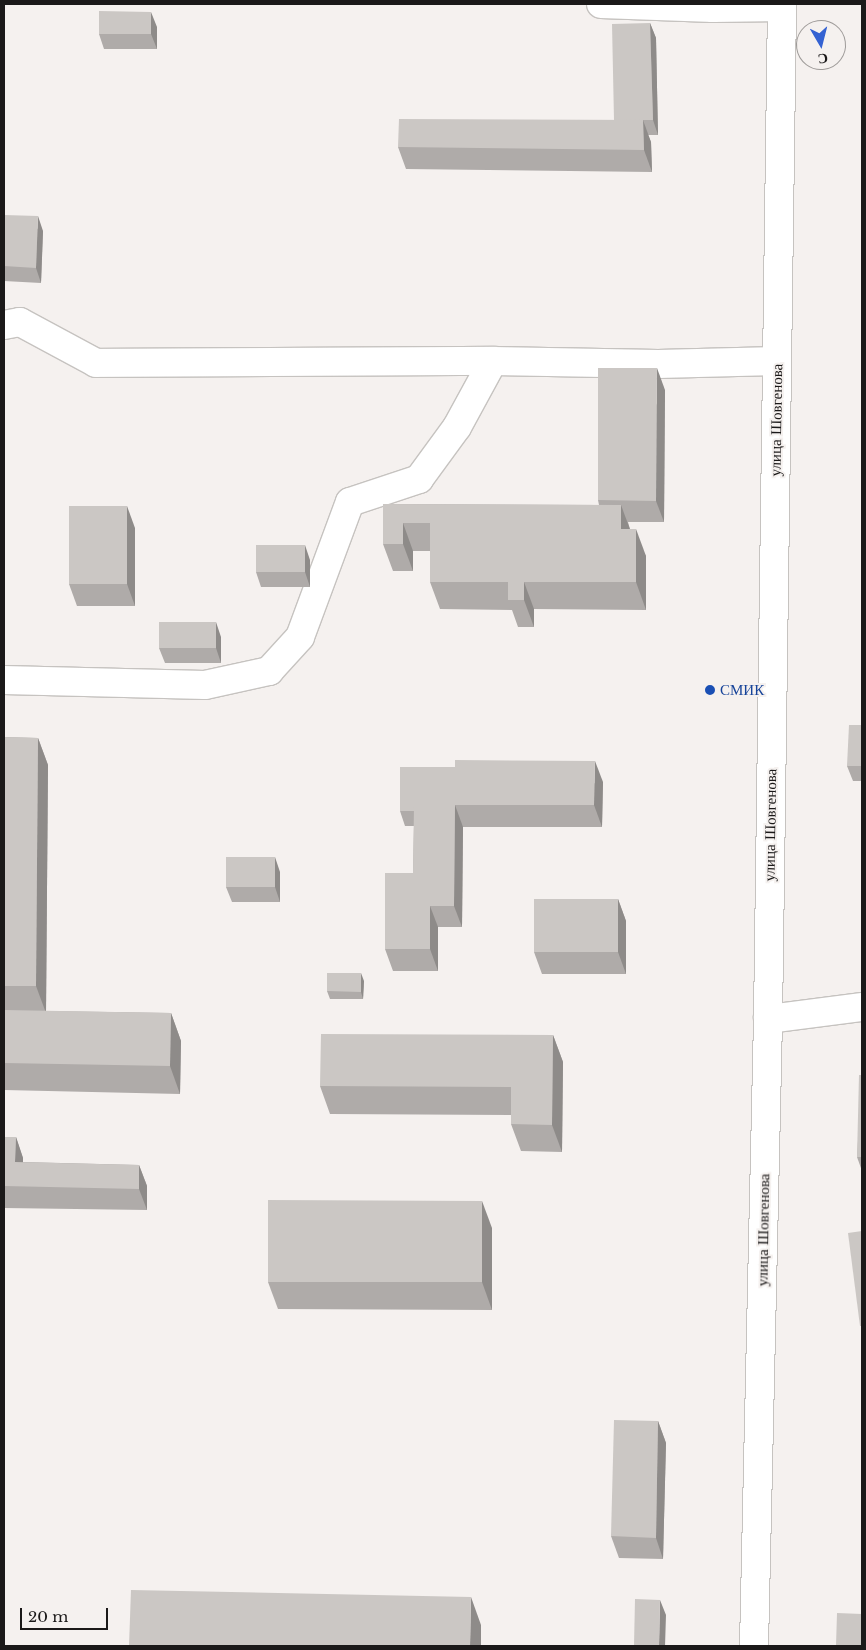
<!DOCTYPE html>
<html>
<head>
<meta charset="utf-8">
<style>
	body { margin:0 }
	#map { position:relative; width:866px; height:1650px; overflow:hidden; background:#f5f1ef; font-family:"Libre Baskerville",serif }
	div>[style] { position:absolute }
	[style*='--x'] { left:calc(var(--x)*1px); top:calc(var(--y)*1px); width:calc(var(--w)*1px); rotate:calc(var(--a)*1deg) }
	.roads { filter:drop-shadow(1px 0 #c6c3c0) drop-shadow(-1px 0 #c6c3c0) drop-shadow(0 1px #c6c3c0) drop-shadow(0 -1px #c6c3c0) }
	.minor>* { height:28px; margin:-14px; padding:0 14px; transform-origin:14px; border-radius:14px; background:#fff }
	.wall>* { inset:0; background:#afaba9 }
	.shaded-wall>* { inset:0; background:#8e8b89 }
	.building>* { inset:0; background:#cbc7c4 }
	.dots>* { width:14px; height:14px; translate:-50% -50%; box-sizing:border-box; border:2px solid #f5f1ef; border-radius:50% }
	span { translate:-50% -50%; white-space:nowrap; text-align:center; line-height:1.15; -webkit-text-stroke:4px #f5f1ef; paint-order:stroke }
	.street-label { font-size:15px; color:#1b1919 }
	.transit-label { font-size:15px; color:#164399 }
	.left { translate:0 -50%; text-align:left }
	.frame { position:absolute; inset:0; border:5px solid #1b1919; pointer-events:none }
	.north { position:absolute; left:796px; top:20px; width:50px; height:50px; box-sizing:border-box; background:#f5f1ef; border:1px solid #9e9b99; border-radius:50%; rotate:172deg; font-size:14px; font-weight:700; line-height:20px; text-align:center; color:#1b1919 }
	.north::after { content:''; display:block; margin:auto; width:18px; height:22px; background:#3462d2; clip-path:polygon(50% 0,100% 100%,50% 72%,0 100%) }
	.scale { position:absolute; left:20px; top:1608px; width:88px; height:22px; box-sizing:border-box; border:2px solid #1b1919; border-top:0; padding-left:6px; font-size:15px; line-height:18px; white-space:nowrap; color:#1b1919; -webkit-text-stroke:4px #f5f1ef; paint-order:stroke }
</style>
</head>
<body>
<div id="map">
	<div class="roads">
		<div class="minor">
			<i style="--x:601;--y:4;--w:112;--a:2"></i>
			<i style="--x:713;--y:4;--w:4;--a:90"></i>
			<i style="--x:713;--y:8;--w:69;--a:-0.8"></i>
			<i style="--x:4;--y:325;--w:16;--a:-11"></i>
			<i style="--x:20;--y:322;--w:86;--a:28.3"></i>
			<i style="--x:96;--y:363;--w:397;--a:-0.3"></i>
			<i style="--x:4;--y:680;--w:201;--a:1.4"></i>
			<i style="--x:205;--y:685;--w:66;--a:-12.3"></i>
			<i style="--x:269;--y:671;--w:46;--a:-47.6"></i>
			<i style="--x:300;--y:637;--w:144;--a:-69.7"></i>
			<i style="--x:350;--y:502;--w:73;--a:-18.4"></i>
			<i style="--x:419;--y:479;--w:64;--a:-53.8"></i>
			<i style="--x:457;--y:427;--w:75;--a:-61.4"></i>
			<i style="--x:493;--y:361;--w:165;--a:1"></i>
			<i style="--x:658;--y:364;--w:119;--a:-1.4"></i>
			<i style="--x:768;--y:1019;--w:95;--a:-7.3"></i>
			<i style="--x:754;--y:1646;--w:627;--a:-88.72"></i>
			<i style="--x:768;--y:1019;--w:1015;--a:-89.21"></i>
		</div>
	</div>
	<div class="wall">
		<i style="clip-path:polygon(650px 23px,656px 38px,658px 135px,648px 135px,651px 142px,652px 172px,406px 169px,398px 147px,614px 120px)"></i>
		<i style="clip-path:polygon(157px 27px,157px 49px,104px 49px,99px 34px)"></i>
		<i style="clip-path:polygon(4px 215px,43px 231px,41px 283px,4px 281px)"></i>
		<i style="clip-path:polygon(665px 390px,664px 522px,628px 522px,630px 529px,646px 556px,646px 610px,534px 609px,534px 627px,518px 627px,512px 610px,440px 609px,430px 582px,430px 551px,413px 551px,413px 571px,393px 571px,383px 544px,383px 504px,599px 505px,598px 500px)"></i>
		<i style="clip-path:polygon(135px 528px,135px 606px,77px 606px,69px 584px)"></i>
		<i style="clip-path:polygon(310px 560px,310px 587px,261px 587px,256px 572px)"></i>
		<i style="clip-path:polygon(221px 637px,221px 663px,165px 663px,159px 648px)"></i>
		<i style="clip-path:polygon(862px 725px,862px 781px,853px 781px,847px 766px)"></i>
		<i style="clip-path:polygon(4px 737px,38px 738px,48px 765px,46px 1011px,171px 1013px,181px 1041px,180px 1094px,4px 1090px)"></i>
		<i style="clip-path:polygon(603px 782px,602px 827px,463px 827px,462px 927px,438px 927px,438px 971px,393px 971px,385px 949px,413px 873px,414px 826px,405px 826px,400px 811px)"></i>
		<i style="clip-path:polygon(280px 872px,280px 902px,232px 902px,226px 887px)"></i>
		<i style="clip-path:polygon(618px 899px,626px 921px,626px 974px,542px 974px,534px 952px)"></i>
		<i style="clip-path:polygon(364px 981px,363px 999px,330px 999px,327px 991px)"></i>
		<i style="clip-path:polygon(553px 1035px,563px 1062px,562px 1152px,521px 1151px,511px 1124px,511px 1115px,330px 1114px,320px 1086px)"></i>
		<i style="clip-path:polygon(862px 1075px,862px 1171px,857px 1157px)"></i>
		<i style="clip-path:polygon(4px 1137px,16px 1137px,23px 1158px,23px 1162px,139px 1165px,147px 1186px,147px 1210px,4px 1208px)"></i>
		<i style="clip-path:polygon(492px 1228px,492px 1310px,278px 1309px,268px 1282px)"></i>
		<i style="clip-path:polygon(658px 1421px,666px 1443px,663px 1559px,619px 1558px,611px 1536px)"></i>
	</div>
	<div class="shaded-wall">
		<i style="clip-path:polygon(151px 12px,157px 27px,157px 49px,151px 34px)"></i>
		<i style="clip-path:polygon(650px 23px,656px 38px,658px 135px,653px 120px)"></i>
		<i style="clip-path:polygon(643px 120px,651px 142px,652px 172px,644px 150px)"></i>
		<i style="clip-path:polygon(38px 216px,43px 231px,41px 283px,36px 268px)"></i>
		<i style="clip-path:polygon(657px 368px,665px 390px,664px 522px,656px 501px)"></i>
		<i style="clip-path:polygon(621px 505px,631px 532px,621px 529px)"></i>
		<i style="clip-path:polygon(127px 506px,135px 528px,135px 606px,127px 584px)"></i>
		<i style="clip-path:polygon(403px 523px,413px 551px,413px 571px,403px 544px)"></i>
		<i style="clip-path:polygon(636px 529px,646px 556px,646px 610px,636px 582px)"></i>
		<i style="clip-path:polygon(305px 545px,310px 560px,310px 587px,305px 572px)"></i>
		<i style="clip-path:polygon(524px 582px,534px 609px,534px 627px,524px 600px)"></i>
		<i style="clip-path:polygon(216px 622px,221px 637px,221px 663px,216px 648px)"></i>
		<i style="clip-path:polygon(38px 738px,48px 765px,46px 1013px,36px 986px)"></i>
		<i style="clip-path:polygon(595px 761px,603px 782px,602px 827px,594px 805px)"></i>
		<i style="clip-path:polygon(455px 805px,463px 827px,462px 927px,454px 906px)"></i>
		<i style="clip-path:polygon(275px 857px,280px 872px,280px 902px,275px 887px)"></i>
		<i style="clip-path:polygon(618px 899px,626px 921px,626px 974px,618px 952px)"></i>
		<i style="clip-path:polygon(430px 906px,438px 927px,438px 971px,430px 949px)"></i>
		<i style="clip-path:polygon(361px 973px,364px 981px,363px 999px,361px 992px)"></i>
		<i style="clip-path:polygon(171px 1013px,181px 1041px,180px 1094px,170px 1066px)"></i>
		<i style="clip-path:polygon(553px 1035px,563px 1062px,562px 1152px,552px 1125px)"></i>
		<i style="clip-path:polygon(16px 1137px,23px 1158px,23px 1184px,15px 1162px)"></i>
		<i style="clip-path:polygon(139px 1165px,147px 1186px,147px 1210px,139px 1189px)"></i>
		<i style="clip-path:polygon(482px 1201px,492px 1228px,492px 1310px,482px 1282px)"></i>
		<i style="clip-path:polygon(658px 1421px,666px 1443px,663px 1559px,656px 1538px)"></i>
		<i style="clip-path:polygon(471px 1597px,481px 1625px,481px 1646px,470px 1646px)"></i>
		<i style="clip-path:polygon(660px 1600px,666px 1615px,665px 1646px,659px 1646px)"></i>
	</div>
	<div class="building">
		<i style="clip-path:polygon(99px 11px,151px 12px,151px 34px,99px 34px)"></i>
		<i style="clip-path:polygon(650px 23px,653px 120px,614px 120px,612px 24px)"></i>
		<i style="clip-path:polygon(399px 119px,643px 120px,644px 150px,398px 147px)"></i>
		<i style="clip-path:polygon(4px 215px,38px 216px,36px 268px,4px 266px)"></i>
		<i style="clip-path:polygon(598px 368px,657px 368px,656px 501px,598px 500px)"></i>
		<i style="clip-path:polygon(383px 504px,621px 505px,621px 529px,636px 529px,636px 582px,524px 582px,524px 600px,508px 600px,508px 582px,430px 582px,430px 523px,403px 523px,403px 544px,383px 544px)"></i>
		<i style="clip-path:polygon(69px 506px,127px 506px,127px 584px,69px 584px)"></i>
		<i style="clip-path:polygon(256px 545px,305px 545px,305px 572px,256px 572px)"></i>
		<i style="clip-path:polygon(159px 622px,216px 622px,216px 648px,159px 648px)"></i>
		<i style="clip-path:polygon(849px 725px,862px 725px,862px 766px,847px 766px)"></i>
		<i style="clip-path:polygon(4px 737px,38px 738px,36px 986px,4px 986px)"></i>
		<i style="clip-path:polygon(455px 760px,595px 761px,594px 805px,455px 805px)"></i>
		<i style="clip-path:polygon(400px 767px,455px 767px,455px 805px,414px 805px,414px 811px,400px 811px)"></i>
		<i style="clip-path:polygon(414px 805px,455px 805px,454px 906px,430px 906px,430px 949px,385px 949px,385px 873px,413px 873px)"></i>
		<i style="clip-path:polygon(226px 857px,275px 857px,275px 887px,226px 887px)"></i>
		<i style="clip-path:polygon(534px 899px,618px 899px,618px 952px,534px 952px)"></i>
		<i style="clip-path:polygon(327px 973px,361px 973px,361px 992px,327px 991px)"></i>
		<i style="clip-path:polygon(4px 1010px,171px 1013px,170px 1066px,4px 1063px)"></i>
		<i style="clip-path:polygon(321px 1034px,553px 1035px,552px 1125px,511px 1124px,511px 1087px,320px 1086px)"></i>
		<i style="clip-path:polygon(859px 1075px,862px 1075px,862px 1157px,857px 1157px)"></i>
		<i style="clip-path:polygon(4px 1137px,16px 1137px,15px 1162px,139px 1165px,139px 1189px,4px 1186px)"></i>
		<i style="clip-path:polygon(268px 1200px,482px 1201px,482px 1282px,268px 1282px)"></i>
		<i style="clip-path:polygon(862px 1231px,862px 1326px,860px 1326px,848px 1233px)"></i>
		<i style="clip-path:polygon(614px 1420px,658px 1421px,656px 1538px,611px 1536px)"></i>
		<i style="clip-path:polygon(131px 1590px,471px 1597px,470px 1646px,129px 1646px)"></i>
		<i style="clip-path:polygon(635px 1599px,660px 1600px,659px 1646px,634px 1646px)"></i>
		<i style="clip-path:polygon(837px 1613px,862px 1614px,862px 1646px,836px 1646px)"></i>
	</div>
	<div class="dots">
		<i style="left:710px;top:690px;background:#1a4fb4"></i>
	</div>
	<div class="street-label">
		<span style="left:776px;top:420px;rotate:-89deg">улица Шовгенова</span>
		<span style="left:770px;top:825px;rotate:-89deg">улица Шовгенова</span>
		<span style="left:763px;top:1230px;rotate:-89deg">улица Шовгенова</span>
	</div>
	<div class="transit-label">
		<span class="left" style="left:720px;top:690px">СМИК</span>
	</div>
	<div class="frame"></div>
	<div class="north">С</div>
	<div class="scale">20 m</div>
</div>
</body>
</html>
